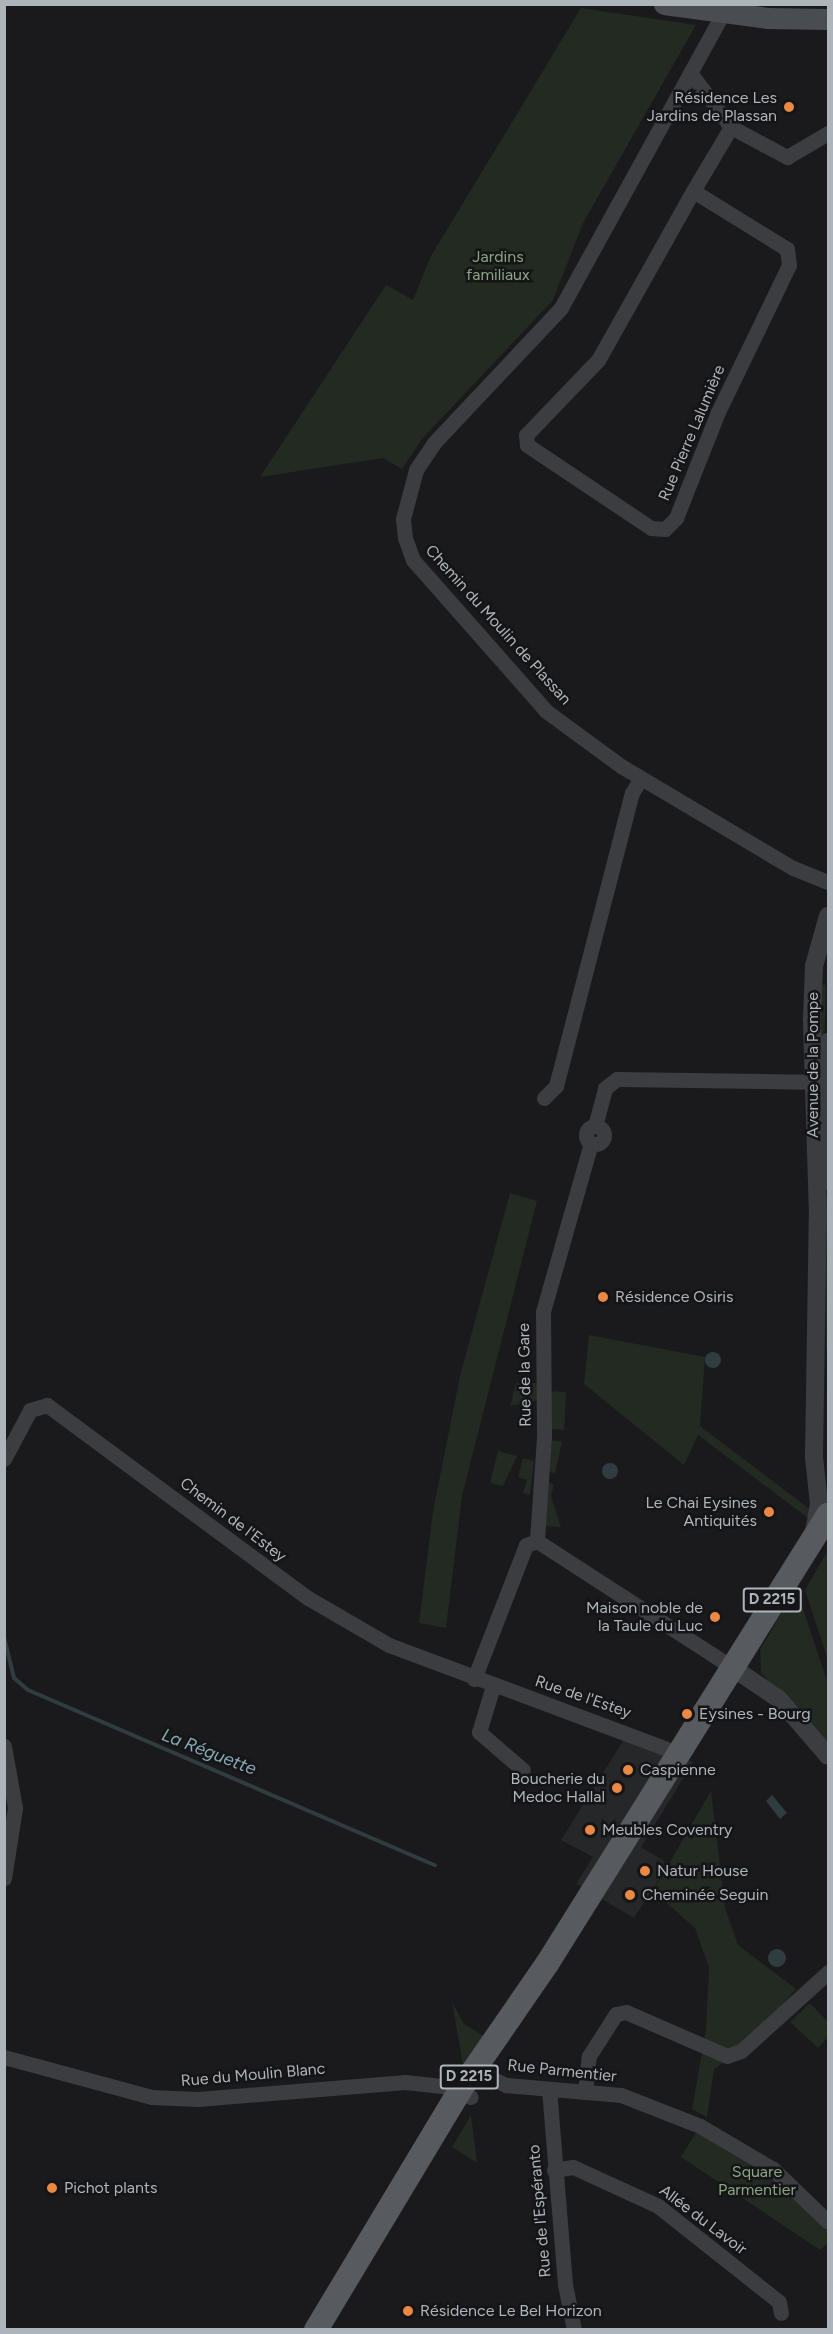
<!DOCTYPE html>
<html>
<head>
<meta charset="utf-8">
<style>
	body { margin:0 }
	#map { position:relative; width:833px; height:2334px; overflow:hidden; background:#1a1a1c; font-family:Figtree,sans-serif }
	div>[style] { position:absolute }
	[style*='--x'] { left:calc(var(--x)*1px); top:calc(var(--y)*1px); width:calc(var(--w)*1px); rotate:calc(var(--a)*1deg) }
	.built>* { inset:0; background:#262729 }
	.green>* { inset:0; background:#222a22 }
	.water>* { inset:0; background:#303d40 }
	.round { border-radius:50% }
	.stream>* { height:4px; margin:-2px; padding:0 2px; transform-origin:2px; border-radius:2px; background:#303d40 }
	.minor>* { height:15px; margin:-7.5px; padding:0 7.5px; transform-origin:7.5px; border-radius:7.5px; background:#3b3d41 }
	.minor>.ring { margin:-7.5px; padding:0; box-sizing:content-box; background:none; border:15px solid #3b3d41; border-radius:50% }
	.tertiary>* { height:18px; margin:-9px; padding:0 9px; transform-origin:9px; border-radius:9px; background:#3b3d41 }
	.secondary>* { height:21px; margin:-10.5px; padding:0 10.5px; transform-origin:10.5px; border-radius:10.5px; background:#494d51 }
	.primary>* { height:24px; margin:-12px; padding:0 12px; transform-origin:12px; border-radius:12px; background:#575b60 }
	.dots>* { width:16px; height:16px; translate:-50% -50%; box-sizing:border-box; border:3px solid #151517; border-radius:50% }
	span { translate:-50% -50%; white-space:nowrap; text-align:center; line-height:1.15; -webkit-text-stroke:5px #151517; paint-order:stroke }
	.shield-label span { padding:2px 4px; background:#151517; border:2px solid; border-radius:4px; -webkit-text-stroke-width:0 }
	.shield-label { font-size:15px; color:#adb5bb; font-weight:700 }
	.poi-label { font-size:16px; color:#adb5bb }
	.right { translate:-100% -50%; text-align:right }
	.left { translate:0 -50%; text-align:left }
	.park-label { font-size:16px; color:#8ba585 }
	.street-label { font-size:16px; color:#adb5bb }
	.water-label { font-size:18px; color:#86aab4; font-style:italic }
	.frame { position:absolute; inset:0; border:6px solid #adb5bb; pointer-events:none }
</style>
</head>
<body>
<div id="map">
	<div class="built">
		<i style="clip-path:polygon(632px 1738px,693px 1762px,641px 1847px,669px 1864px,634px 1918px,576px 1884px,593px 1857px,561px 1840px,623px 1741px)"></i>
	</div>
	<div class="green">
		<i style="clip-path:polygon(581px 8px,696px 25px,583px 223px,553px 300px,422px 439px,402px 469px,383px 458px,260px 477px,386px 285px,413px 300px,431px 256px)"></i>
		<i style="clip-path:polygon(822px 984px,826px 985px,824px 1051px,815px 1046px)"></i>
		<i style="clip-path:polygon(828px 1176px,828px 1349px,826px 1349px,826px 1201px)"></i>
		<i style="clip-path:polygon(510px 1193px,537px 1201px,462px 1496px,446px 1628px,419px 1623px,433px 1511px,460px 1376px)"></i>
		<i style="clip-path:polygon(589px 1335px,705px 1357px,700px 1426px,811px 1510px,808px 1518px,698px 1435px,684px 1465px,584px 1384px)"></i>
		<i style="clip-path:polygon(516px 1383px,537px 1383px,539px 1400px,510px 1406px)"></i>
		<i style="clip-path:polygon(554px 1391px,566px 1392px,564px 1430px,552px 1429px,549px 1396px)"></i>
		<i style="clip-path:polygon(552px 1440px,562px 1442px,555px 1473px,548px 1472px)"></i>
		<i style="clip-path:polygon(498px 1451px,517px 1456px,503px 1486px,490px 1483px)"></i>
		<i style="clip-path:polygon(523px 1458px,534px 1461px,530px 1495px,523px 1493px,527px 1480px,518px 1477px)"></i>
		<i style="clip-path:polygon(547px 1482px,554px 1484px,551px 1496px,561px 1527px,544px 1526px)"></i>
		<i style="clip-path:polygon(828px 1550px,828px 1660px,805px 1590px)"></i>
		<i style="clip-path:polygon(796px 1588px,828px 1684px,828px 1747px,761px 1673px,760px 1650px)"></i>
		<i style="clip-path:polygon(711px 1791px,725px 1908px,738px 1945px,796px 1989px,741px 2051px,714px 2069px,707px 2117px,692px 2109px,706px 2030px,709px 1967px,695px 1928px,653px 1891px)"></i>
		<i style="clip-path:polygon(452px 2002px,464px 2024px,484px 2036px,464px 2070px)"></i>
		<i style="clip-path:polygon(810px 2003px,828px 2022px,828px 2037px,818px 2048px,790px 2022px)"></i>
		<i style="clip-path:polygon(471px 2115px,477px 2163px,452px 2147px)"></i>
		<i style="clip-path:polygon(700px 2126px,773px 2169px,828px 2222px,828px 2243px,820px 2250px,681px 2157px)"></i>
	</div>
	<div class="water">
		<i class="round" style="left:705px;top:1352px;width:16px;height:16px"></i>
		<i class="round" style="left:602px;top:1463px;width:16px;height:16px"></i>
		<i style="clip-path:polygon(772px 1795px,787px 1813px,780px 1819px,766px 1801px)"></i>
		<i class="round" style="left:768px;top:1949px;width:18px;height:18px"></i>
	</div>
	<div class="stream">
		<i style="--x:4;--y:1637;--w:42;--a:76.3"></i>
		<i style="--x:14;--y:1678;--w:18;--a:41"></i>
		<i style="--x:28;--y:1690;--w:443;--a:23.3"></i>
	</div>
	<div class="minor">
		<i style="--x:728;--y:4;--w:347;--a:118.8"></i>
		<i style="--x:561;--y:308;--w:185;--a:133.3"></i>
		<i style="--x:434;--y:443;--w:32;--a:124"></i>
		<i style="--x:416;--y:470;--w:51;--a:104.9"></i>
		<i style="--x:403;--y:519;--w:19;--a:84"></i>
		<i style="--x:405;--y:538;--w:23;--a:70"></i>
		<i style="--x:413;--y:560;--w:201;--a:48.6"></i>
		<i style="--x:546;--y:711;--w:93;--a:36.3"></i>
		<i style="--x:621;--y:766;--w:200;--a:30.7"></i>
		<i style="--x:793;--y:868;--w:38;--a:22"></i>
		<i style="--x:691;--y:74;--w:66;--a:53"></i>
		<i style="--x:731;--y:127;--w:74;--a:120.7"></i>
		<i style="--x:693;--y:191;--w:194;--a:119.3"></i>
		<i style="--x:598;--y:360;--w:104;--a:133.8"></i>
		<i style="--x:526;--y:435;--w:10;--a:84"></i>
		<i style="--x:527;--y:445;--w:149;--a:33.8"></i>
		<i style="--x:651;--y:528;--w:14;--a:4"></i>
		<i style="--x:665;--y:529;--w:16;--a:-45"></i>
		<i style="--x:676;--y:518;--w:114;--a:-68.4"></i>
		<i style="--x:718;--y:412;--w:163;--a:-64.2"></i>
		<i style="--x:789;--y:265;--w:16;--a:-97"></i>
		<i style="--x:787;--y:249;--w:110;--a:-148.3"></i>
		<i style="--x:731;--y:127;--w:64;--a:28.2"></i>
		<i style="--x:787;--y:157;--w:48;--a:-30.3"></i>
		<i style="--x:544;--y:1098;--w:17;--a:-45"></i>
		<i style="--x:556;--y:1086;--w:303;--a:-75.5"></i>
		<i style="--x:632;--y:793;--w:17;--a:-59"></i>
		<i class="ring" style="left:586px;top:1126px;width:3px;height:3px"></i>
		<i style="--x:595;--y:1126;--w:39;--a:-75"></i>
		<i style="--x:605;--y:1088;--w:15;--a:-37"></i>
		<i style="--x:617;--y:1079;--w:208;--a:0.8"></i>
		<i style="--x:591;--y:1143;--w:176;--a:105.9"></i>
		<i style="--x:543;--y:1312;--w:125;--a:89.5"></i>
		<i style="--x:544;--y:1437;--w:104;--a:93.9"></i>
		<i style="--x:537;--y:1541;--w:230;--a:32.9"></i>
		<i style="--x:4;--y:1459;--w:55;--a:-62"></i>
		<i style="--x:30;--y:1410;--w:18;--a:-16"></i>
		<i style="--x:47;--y:1405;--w:325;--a:36.5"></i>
		<i style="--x:308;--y:1598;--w:94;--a:30.1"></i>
		<i style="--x:389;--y:1645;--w:309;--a:20.5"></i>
		<i style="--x:474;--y:1679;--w:144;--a:-68.8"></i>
		<i style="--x:526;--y:1545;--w:12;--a:-20"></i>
		<i style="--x:493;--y:1686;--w:48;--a:106.9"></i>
		<i style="--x:479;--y:1732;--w:58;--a:40.8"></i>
		<i style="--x:4;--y:1746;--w:63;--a:79.9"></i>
		<i style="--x:15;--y:1808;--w:71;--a:98.9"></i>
		<i style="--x:4;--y:2057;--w:152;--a:15.2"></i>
		<i style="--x:151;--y:2097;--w:47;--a:2.4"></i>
		<i style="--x:198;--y:2099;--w:208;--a:-4.7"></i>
		<i style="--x:405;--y:2082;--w:46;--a:6.2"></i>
		<i style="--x:451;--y:2087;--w:22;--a:27"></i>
		<i style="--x:474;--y:2069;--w:36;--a:27"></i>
		<i style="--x:506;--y:2085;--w:115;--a:5"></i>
		<i style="--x:621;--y:2095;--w:85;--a:21.4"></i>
		<i style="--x:700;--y:2126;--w:85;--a:30.5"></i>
		<i style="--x:773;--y:2169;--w:76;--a:43.9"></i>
		<i style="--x:549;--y:2089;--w:196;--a:85.3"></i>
		<i style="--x:565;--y:2284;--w:47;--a:78.9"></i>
		<i style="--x:585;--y:2092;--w:36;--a:-84"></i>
		<i style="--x:589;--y:2056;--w:50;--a:-57.3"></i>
		<i style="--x:616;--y:2014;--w:10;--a:-11"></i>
		<i style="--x:626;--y:2012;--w:110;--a:23.5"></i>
		<i style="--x:727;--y:2056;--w:15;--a:-20"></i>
		<i style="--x:741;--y:2051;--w:118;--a:-42.2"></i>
		<i style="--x:554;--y:2170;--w:19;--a:-9"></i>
		<i style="--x:573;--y:2167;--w:94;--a:24.6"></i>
		<i style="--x:658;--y:2206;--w:154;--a:38.4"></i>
		<i style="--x:779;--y:2302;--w:11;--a:80"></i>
	</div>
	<div class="tertiary">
		<i style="--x:822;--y:1183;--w:141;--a:-87.6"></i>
		<i style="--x:814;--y:1532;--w:28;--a:-80"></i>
		<i style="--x:819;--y:1504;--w:47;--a:-96.1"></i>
		<i style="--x:814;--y:1457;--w:242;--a:-89.1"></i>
		<i style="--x:818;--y:1215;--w:196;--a:-91.8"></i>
		<i style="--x:812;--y:1019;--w:53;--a:-87.8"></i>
		<i style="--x:814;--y:966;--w:52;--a:-74.4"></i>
		<i style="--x:730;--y:1666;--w:59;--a:34"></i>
		<i style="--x:779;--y:1699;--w:75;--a:49.3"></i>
	</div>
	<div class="secondary">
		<i style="--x:664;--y:4;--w:104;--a:7.7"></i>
		<i style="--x:767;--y:18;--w:61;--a:0.9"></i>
	</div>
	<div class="primary">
		<i style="--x:316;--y:2330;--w:280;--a:-59"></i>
		<i style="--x:460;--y:2090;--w:153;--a:-55.4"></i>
		<i style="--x:547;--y:1964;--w:530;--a:-57.96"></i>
	</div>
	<div class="dots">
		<i style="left:789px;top:107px;background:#eb8843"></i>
		<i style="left:603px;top:1297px;background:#eb8843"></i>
		<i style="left:769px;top:1512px;background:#eb8843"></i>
		<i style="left:715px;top:1617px;background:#eb8843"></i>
		<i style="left:687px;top:1714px;background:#eb8843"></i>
		<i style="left:628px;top:1770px;background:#eb8843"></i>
		<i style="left:617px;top:1788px;background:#eb8843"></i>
		<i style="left:590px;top:1830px;background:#eb8843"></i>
		<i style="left:645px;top:1871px;background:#eb8843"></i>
		<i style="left:630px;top:1895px;background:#eb8843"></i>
		<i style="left:52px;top:2188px;background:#eb8843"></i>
		<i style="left:408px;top:2311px;background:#eb8843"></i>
	</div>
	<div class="shield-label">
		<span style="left:772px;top:1600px">D 2215</span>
		<span style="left:469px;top:2077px">D 2215</span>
	</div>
	<div class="poi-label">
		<span class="right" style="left:777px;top:107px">Résidence Les<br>Jardins de Plassan</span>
		<span class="left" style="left:615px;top:1297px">Résidence Osiris</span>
		<span class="right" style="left:757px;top:1512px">Le Chai Eysines<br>Antiquités</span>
		<span class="right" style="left:703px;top:1617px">Maison noble de<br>la Taule du Luc</span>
		<span class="left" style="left:699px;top:1714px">Eysines - Bourg</span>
		<span class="left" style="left:640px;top:1770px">Caspienne</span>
		<span class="right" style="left:605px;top:1788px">Boucherie du<br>Medoc Hallal</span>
		<span class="left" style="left:602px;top:1830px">Meubles Coventry</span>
		<span class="left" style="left:657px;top:1871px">Natur House</span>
		<span class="left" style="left:642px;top:1895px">Cheminée Seguin</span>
		<span class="left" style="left:64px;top:2188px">Pichot plants</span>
		<span class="left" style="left:420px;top:2311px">Résidence Le Bel Horizon</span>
	</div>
	<div class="park-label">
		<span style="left:498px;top:266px">Jardins<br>familiaux</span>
		<span style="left:757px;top:2181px">Square<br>Parmentier</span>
	</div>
	<div class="street-label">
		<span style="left:692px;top:433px;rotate:-67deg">Rue Pierre Lalumière</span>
		<span style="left:498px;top:625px;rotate:48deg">Chemin du Moulin de Plassan</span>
		<span style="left:813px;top:1065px;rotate:-90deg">Avenue de la Pompe</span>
		<span style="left:525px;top:1375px;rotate:-91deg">Rue de la Gare</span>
		<span style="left:233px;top:1520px;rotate:37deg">Chemin de l'Estey</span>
		<span style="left:583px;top:1697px;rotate:19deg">Rue de l'Estey</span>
		<span style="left:562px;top:2071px;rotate:6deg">Rue Parmentier</span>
		<span style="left:253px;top:2075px;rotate:-5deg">Rue du Moulin Blanc</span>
		<span style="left:540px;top:2211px;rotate:-95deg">Rue de l'Espéranto</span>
		<span style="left:703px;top:2220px;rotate:37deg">Allée du Lavoir</span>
	</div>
	<div class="water-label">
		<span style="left:209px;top:1752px;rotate:21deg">La Réguette</span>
	</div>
	<div class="frame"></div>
</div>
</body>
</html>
